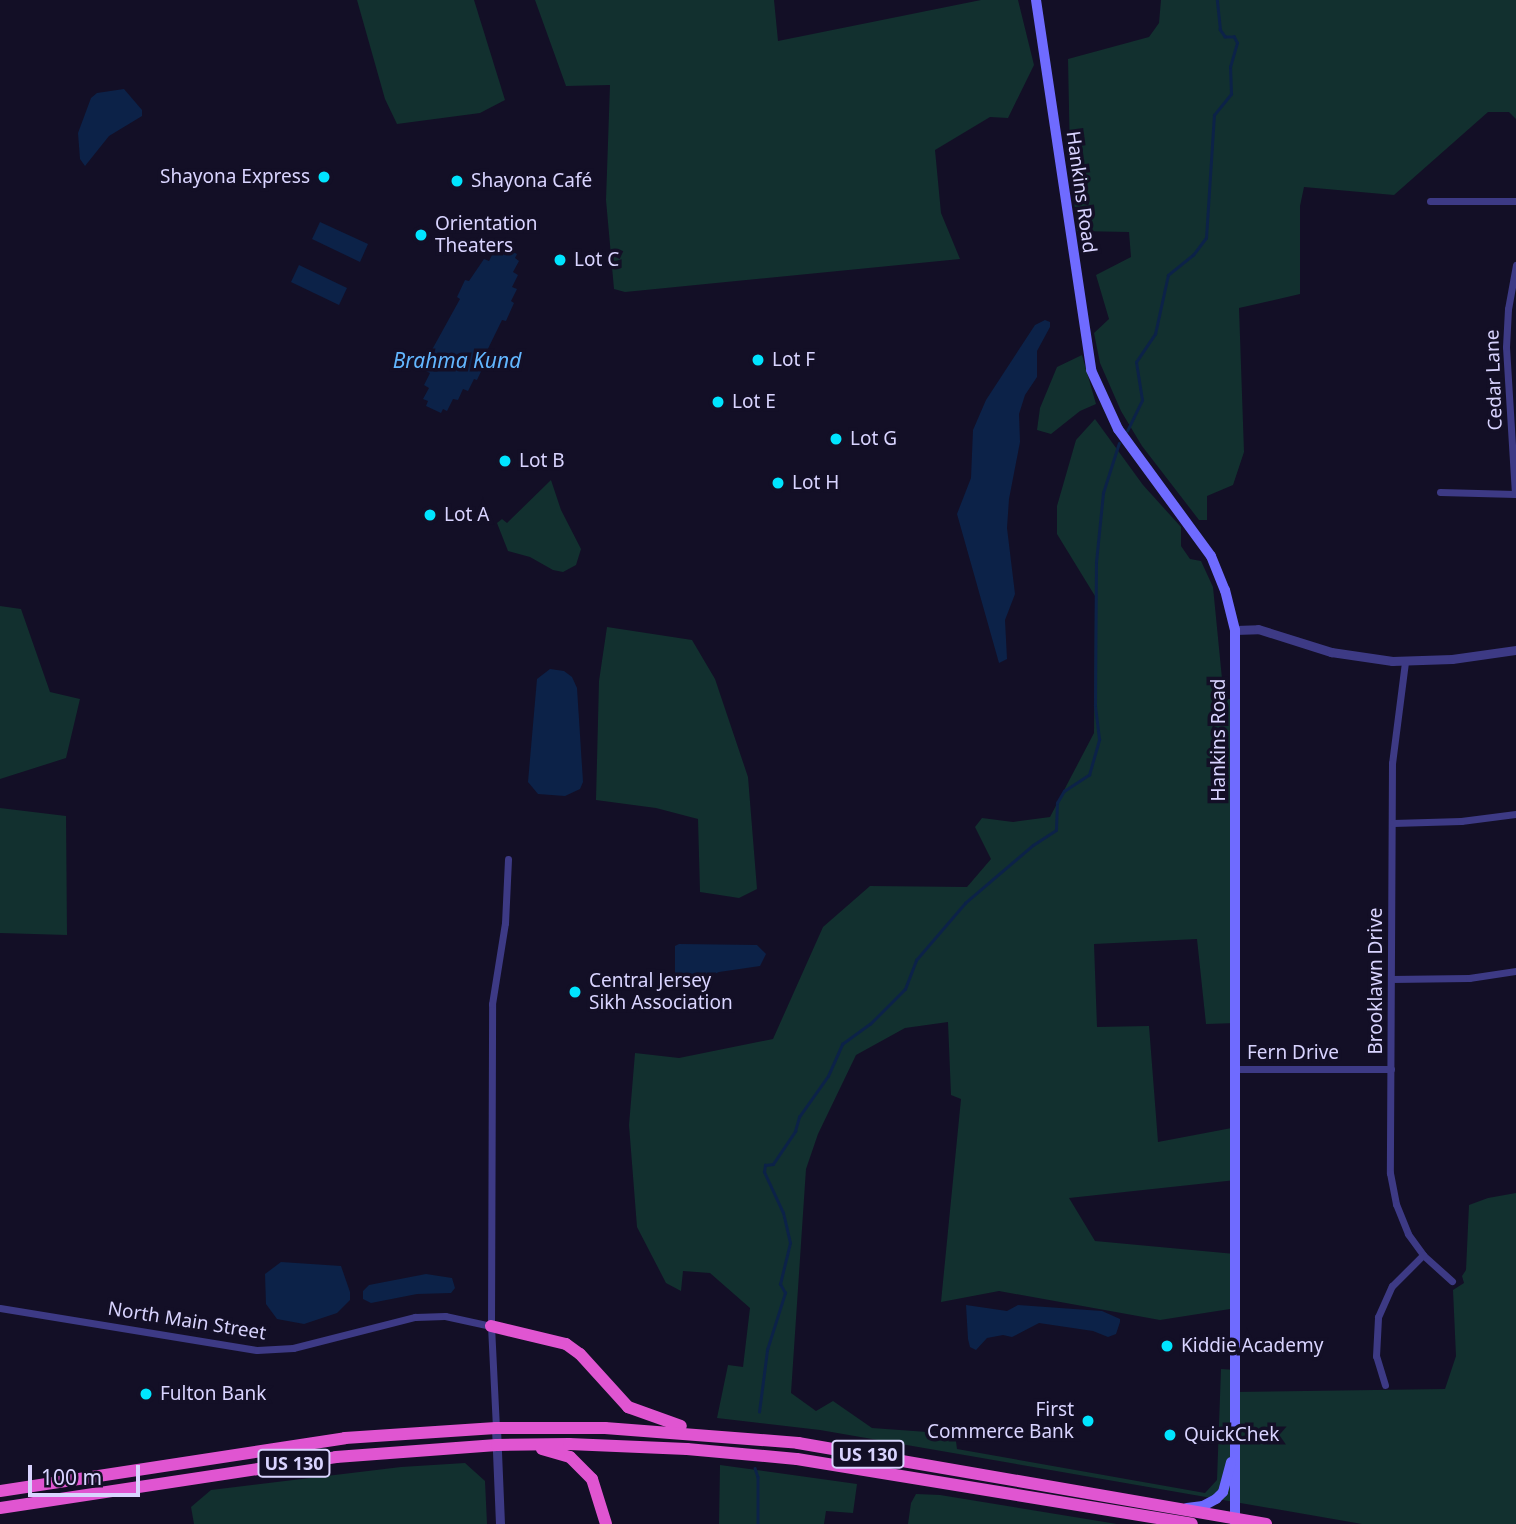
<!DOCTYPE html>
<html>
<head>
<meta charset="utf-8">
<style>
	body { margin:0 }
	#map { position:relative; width:1516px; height:1524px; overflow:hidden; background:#130f26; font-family:"Noto Sans",sans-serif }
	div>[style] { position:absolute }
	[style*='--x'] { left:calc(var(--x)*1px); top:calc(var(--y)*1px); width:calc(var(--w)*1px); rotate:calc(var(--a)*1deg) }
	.green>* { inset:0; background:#12302f }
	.water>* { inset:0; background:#0c2248 }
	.stream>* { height:2.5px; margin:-1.25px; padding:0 1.25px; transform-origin:1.25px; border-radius:1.25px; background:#0c2248 }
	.minor>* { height:7px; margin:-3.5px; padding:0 3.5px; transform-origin:3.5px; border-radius:3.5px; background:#3d3a85 }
	.tertiary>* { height:9px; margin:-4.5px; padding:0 4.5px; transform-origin:4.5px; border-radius:4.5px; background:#3d3a85 }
	.secondary>* { height:10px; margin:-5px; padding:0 5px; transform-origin:5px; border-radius:5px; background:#6f6bff }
	.trunk>* { height:12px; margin:-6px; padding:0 6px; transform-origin:6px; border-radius:6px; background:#e055d1 }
	.dots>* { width:19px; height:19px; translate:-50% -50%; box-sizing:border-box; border:4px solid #130f26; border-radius:50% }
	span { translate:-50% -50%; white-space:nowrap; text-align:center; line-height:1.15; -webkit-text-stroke:7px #130f26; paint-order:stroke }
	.shield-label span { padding:2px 5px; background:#130f26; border:2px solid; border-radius:5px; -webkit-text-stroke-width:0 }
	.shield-label { font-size:18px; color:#d9d4ff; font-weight:700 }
	.poi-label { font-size:19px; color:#d9d4ff }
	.right { translate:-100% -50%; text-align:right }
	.left { translate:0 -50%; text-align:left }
	.street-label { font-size:19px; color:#d9d4ff }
	.water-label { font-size:21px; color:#62b6ff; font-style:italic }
	.scale { position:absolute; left:28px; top:1465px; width:112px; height:32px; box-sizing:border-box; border:4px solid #d9d4ff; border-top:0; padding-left:9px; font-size:21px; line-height:24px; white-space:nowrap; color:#d9d4ff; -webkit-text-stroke:5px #130f26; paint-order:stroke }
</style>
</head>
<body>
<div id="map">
	<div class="green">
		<i style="clip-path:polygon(357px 0,474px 0,505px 100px,480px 113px,397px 124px,385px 99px)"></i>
		<i style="clip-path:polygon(535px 0,774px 0,778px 41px,981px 0,1018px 0,1034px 65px,1008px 118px,990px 117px,935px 150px,941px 213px,960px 259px,625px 292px,614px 289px,606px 200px,610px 85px,566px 86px)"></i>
		<i style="clip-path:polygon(1161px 0,1516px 0,1516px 119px,1509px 112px,1488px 112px,1394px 195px,1304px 187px,1300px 206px,1300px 294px,1239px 308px,1244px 452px,1233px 485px,1207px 496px,1207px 520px,1199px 520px,1142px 446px,1121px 411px,1100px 363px,1094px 333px,1109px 319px,1096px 275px,1131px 257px,1129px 232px,1077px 231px,1070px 158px,1068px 59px,1149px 37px,1159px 23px)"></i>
		<i style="clip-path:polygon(1082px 355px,1096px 404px,1080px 411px,1051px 434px,1037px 430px,1040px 408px,1057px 367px)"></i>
		<i style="clip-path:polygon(1095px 419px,1143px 485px,1181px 527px,1181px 546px,1190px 559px,1201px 561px,1213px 587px,1224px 699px,1236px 699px,1237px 1023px,1206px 1024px,1197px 939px,1094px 944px,1097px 1027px,1149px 1026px,1158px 1142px,1237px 1127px,1236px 1180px,1069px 1198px,1095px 1241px,1235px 1254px,1230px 1309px,1160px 1320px,999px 1291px,941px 1302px,961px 1099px,951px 1095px,948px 1022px,905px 1028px,856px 1055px,818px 1134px,806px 1169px,791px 1393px,816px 1411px,833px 1401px,872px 1428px,955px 1434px,957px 1449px,1205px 1493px,1217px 1480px,1221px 1369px,1236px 1370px,1235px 1392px,1445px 1389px,1456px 1356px,1453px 1290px,1464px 1283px,1462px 1276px,1466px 1270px,1469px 1205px,1488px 1198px,1516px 1193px,1516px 1524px,1362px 1524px,820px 1430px,717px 1418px,728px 1365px,743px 1367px,750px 1308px,710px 1273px,683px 1271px,681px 1291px,666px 1283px,637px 1227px,629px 1125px,635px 1053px,679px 1058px,773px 1039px,823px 927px,870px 886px,967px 887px,991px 859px,975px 827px,982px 818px,1013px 822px,1050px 817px,1094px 733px,1095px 596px,1057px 534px,1057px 506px,1076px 440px)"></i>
		<i style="clip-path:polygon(551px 480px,561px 510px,581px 549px,576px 565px,563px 572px,553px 570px,530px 557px,508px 551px,497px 523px,502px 519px,507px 523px)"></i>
		<i style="clip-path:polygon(0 606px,21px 609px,50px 692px,80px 699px,66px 758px,0 779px)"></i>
		<i style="clip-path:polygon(607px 627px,692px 640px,715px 679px,748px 777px,757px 889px,739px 898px,700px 892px,698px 819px,656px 808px,596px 800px,599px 681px)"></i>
		<i style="clip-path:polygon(0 808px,66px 816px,67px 935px,0 933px)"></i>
		<i style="clip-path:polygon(465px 1463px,485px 1481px,487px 1524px,194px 1524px,191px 1507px,211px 1490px,401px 1467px)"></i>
		<i style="clip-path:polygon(720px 1465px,857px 1484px,853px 1513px,826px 1511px,824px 1524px,719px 1524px)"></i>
		<i style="clip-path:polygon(916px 1494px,940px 1495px,1117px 1524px,908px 1524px,911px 1503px)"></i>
	</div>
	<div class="water">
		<i style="clip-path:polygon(124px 89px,142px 110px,142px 116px,109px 136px,85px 166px,80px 159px,78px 133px,91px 98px,97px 93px)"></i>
		<i style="clip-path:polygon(320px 222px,368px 244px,360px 262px,312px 239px)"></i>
		<i style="clip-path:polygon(501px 246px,517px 254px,515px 258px,519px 261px,513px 272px,518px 275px,512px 287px,517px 289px,511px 301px,514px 303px,506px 321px,502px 320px,482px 361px,485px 363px,477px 380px,474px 379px,468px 391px,463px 389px,458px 400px,453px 399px,447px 411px,443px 409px,441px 413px,426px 406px,428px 401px,423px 399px,429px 388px,424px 385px,430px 373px,426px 371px,431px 359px,428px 357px,460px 299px,457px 297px,465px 280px,469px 281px,484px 259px,489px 261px,495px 249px,499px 251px)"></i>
		<i style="clip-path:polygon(299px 265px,347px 288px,339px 305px,291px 282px)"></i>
		<i style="clip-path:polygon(1045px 320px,1050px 322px,1050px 327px,1037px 351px,1037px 377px,1025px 395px,1019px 414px,1020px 442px,1009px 499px,1007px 528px,1015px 594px,1005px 620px,1007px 659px,999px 663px,957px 514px,971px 478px,973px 430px,986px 400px,1035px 325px)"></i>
		<i style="clip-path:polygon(550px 669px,564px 671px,572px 677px,577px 688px,583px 782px,580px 789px,565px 796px,538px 794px,528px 782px,537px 679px)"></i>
		<i style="clip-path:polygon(679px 944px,757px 945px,766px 954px,760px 966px,719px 972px,684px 987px,672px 980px,675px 973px,675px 946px)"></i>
		<i style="clip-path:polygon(281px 1262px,341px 1266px,350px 1292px,350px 1300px,337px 1313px,304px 1324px,277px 1319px,266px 1304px,265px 1274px)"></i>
		<i style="clip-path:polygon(426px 1274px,452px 1278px,455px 1288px,451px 1293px,417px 1294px,371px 1303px,363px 1299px,363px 1291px,369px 1285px)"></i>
		<i style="clip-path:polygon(966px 1305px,1007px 1311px,1018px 1305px,1102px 1311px,1120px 1319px,1120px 1322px,1116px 1334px,1108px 1337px,1093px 1331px,1039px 1323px,1012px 1337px,1003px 1335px,987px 1338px,976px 1350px,970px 1347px,968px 1339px)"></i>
	</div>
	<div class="stream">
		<i style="--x:1127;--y:431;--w:34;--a:-64"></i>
		<i style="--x:1142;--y:400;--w:38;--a:-99"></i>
		<i style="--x:1136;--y:362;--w:34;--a:-56"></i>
		<i style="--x:1155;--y:334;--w:60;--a:-77.6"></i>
		<i style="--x:1168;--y:275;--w:32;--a:-39"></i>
		<i style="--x:1193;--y:255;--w:21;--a:-53"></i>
		<i style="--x:1206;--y:238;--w:123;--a:-86.3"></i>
		<i style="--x:1214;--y:115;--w:27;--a:-51"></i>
		<i style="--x:1231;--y:94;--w:27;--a:-92"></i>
		<i style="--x:1230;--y:67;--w:25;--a:-74"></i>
		<i style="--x:1237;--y:43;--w:7;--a:-117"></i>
		<i style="--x:1234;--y:37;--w:9;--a:180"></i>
		<i style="--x:1225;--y:37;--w:9;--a:-126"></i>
		<i style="--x:1220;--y:30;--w:30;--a:-96"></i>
		<i style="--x:759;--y:1412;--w:63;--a:-82.6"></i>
		<i style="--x:767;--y:1350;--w:60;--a:-72.5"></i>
		<i style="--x:785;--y:1293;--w:10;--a:-119"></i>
		<i style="--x:780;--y:1284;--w:42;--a:-76.3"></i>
		<i style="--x:790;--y:1243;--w:31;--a:-103"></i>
		<i style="--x:783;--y:1213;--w:45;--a:-114.9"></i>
		<i style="--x:764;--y:1172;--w:7;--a:-82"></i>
		<i style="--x:765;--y:1165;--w:8;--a:-7"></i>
		<i style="--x:773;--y:1164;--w:40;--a:-56"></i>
		<i style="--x:795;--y:1131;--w:15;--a:-74"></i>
		<i style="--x:799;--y:1117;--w:50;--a:-54.7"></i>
		<i style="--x:828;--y:1076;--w:35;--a:-66"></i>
		<i style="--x:842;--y:1044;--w:34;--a:-36"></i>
		<i style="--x:870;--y:1024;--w:49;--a:-45"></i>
		<i style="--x:905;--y:989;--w:31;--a:-69"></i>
		<i style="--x:916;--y:960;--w:75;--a:-49.3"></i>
		<i style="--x:965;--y:903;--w:89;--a:-40.5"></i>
		<i style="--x:1033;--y:845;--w:27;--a:-33"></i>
		<i style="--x:1056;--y:830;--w:27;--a:-88"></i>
		<i style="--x:1057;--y:803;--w:14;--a:-60"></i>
		<i style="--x:1064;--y:791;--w:30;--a:-33"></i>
		<i style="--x:1089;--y:775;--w:37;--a:-74"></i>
		<i style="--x:1099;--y:739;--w:34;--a:-97"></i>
		<i style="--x:1095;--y:705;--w:143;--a:-89.6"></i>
		<i style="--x:1096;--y:562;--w:69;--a:-84.2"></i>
		<i style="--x:1103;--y:493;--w:52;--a:-72.3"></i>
		<i style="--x:755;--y:1468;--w:9;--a:72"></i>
		<i style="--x:758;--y:1477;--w:47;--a:90"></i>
	</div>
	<div class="minor">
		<i style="--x:1430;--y:201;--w:86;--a:0"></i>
		<i style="--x:1440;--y:492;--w:76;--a:1.5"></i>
		<i style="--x:1515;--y:494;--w:147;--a:-93.5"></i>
		<i style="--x:1506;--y:347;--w:38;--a:-87"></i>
		<i style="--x:1508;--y:309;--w:45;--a:-79.7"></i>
		<i style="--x:1405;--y:662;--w:102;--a:97.3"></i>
		<i style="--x:1392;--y:763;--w:410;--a:90.3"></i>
		<i style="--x:1390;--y:1173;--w:32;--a:79"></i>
		<i style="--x:1396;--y:1204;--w:32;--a:68"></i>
		<i style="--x:1408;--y:1234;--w:26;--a:54"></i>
		<i style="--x:1423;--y:1255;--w:39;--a:42"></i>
		<i style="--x:1393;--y:823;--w:68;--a:-1.7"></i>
		<i style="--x:1461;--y:821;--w:55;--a:-7.3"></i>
		<i style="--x:1391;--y:979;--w:78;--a:-0.7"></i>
		<i style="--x:1469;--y:978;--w:48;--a:-8.5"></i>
		<i style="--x:1237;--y:1069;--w:154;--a:0"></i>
		<i style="--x:0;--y:1308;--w:260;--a:9.3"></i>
		<i style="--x:257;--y:1350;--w:36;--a:-3"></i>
		<i style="--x:293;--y:1348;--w:126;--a:-14.3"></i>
		<i style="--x:415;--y:1317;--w:30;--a:-2"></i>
		<i style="--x:445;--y:1316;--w:47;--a:12.3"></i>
		<i style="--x:1385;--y:1385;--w:30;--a:-107"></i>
		<i style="--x:1376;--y:1356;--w:39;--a:-87"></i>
		<i style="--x:1378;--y:1317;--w:34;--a:-66"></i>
		<i style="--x:1392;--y:1286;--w:44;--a:-45"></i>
		<i style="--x:496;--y:1428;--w:102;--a:-92.8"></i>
		<i style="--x:491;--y:1326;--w:322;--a:-89.8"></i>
		<i style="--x:492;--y:1004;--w:82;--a:-80.9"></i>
		<i style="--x:505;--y:923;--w:64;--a:-87.3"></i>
	</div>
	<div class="tertiary">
		<i style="--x:1235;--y:630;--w:23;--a:-2"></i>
		<i style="--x:1258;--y:629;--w:77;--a:17.5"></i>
		<i style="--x:1331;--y:652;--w:62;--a:8.4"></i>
		<i style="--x:1392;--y:661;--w:60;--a:-1.9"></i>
		<i style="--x:1452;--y:659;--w:65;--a:-8"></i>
		<i style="--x:496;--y:1428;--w:96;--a:87.6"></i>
	</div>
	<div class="secondary">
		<i style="--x:1036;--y:0;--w:374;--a:81.5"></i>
		<i style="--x:1091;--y:370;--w:65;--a:65.4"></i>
		<i style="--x:1118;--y:429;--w:157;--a:53.8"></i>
		<i style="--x:1211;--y:556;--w:37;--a:68"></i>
		<i style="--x:1225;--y:590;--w:41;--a:76"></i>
		<i style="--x:1235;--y:630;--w:893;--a:90"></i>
		<i style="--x:1187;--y:1508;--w:16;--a:-7"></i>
		<i style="--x:1203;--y:1506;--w:15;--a:-28"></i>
		<i style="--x:1216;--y:1499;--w:10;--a:-45"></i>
		<i style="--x:1223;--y:1492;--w:31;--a:-75"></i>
	</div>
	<div class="trunk">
		<i style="--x:491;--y:1326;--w:77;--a:13.5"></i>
		<i style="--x:566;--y:1344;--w:17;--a:36"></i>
		<i style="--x:580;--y:1354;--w:72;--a:47.8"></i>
		<i style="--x:628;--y:1407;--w:56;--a:19.7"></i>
		<i style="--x:542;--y:1449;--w:29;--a:16"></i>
		<i style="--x:570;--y:1457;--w:31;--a:45"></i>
		<i style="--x:592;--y:1479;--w:47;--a:72.7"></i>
		<i style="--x:0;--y:1491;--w:349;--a:-8.7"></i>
		<i style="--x:345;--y:1438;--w:151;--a:-3.8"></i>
		<i style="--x:496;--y:1428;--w:109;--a:0"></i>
		<i style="--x:605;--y:1428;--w:194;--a:4.4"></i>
		<i style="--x:798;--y:1443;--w:475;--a:9.8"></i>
		<i style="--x:0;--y:1508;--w:340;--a:-8.6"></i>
		<i style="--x:336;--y:1457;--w:161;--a:-4.3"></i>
		<i style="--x:497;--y:1445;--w:72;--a:-0.8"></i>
		<i style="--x:569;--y:1444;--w:118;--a:2.4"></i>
		<i style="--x:687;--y:1449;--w:110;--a:5.2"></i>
		<i style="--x:797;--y:1459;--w:400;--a:9.3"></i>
	</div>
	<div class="dots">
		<i style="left:324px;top:177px;background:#00e5ff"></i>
		<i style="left:457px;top:181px;background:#00e5ff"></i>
		<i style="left:421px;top:235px;background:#00e5ff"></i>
		<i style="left:560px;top:260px;background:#00e5ff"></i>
		<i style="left:758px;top:360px;background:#00e5ff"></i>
		<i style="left:718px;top:402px;background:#00e5ff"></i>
		<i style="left:836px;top:439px;background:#00e5ff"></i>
		<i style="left:505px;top:461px;background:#00e5ff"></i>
		<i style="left:778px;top:483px;background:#00e5ff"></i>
		<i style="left:430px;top:515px;background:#00e5ff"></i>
		<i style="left:575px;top:992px;background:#00e5ff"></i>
		<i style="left:1167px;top:1346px;background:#00e5ff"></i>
		<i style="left:146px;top:1394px;background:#00e5ff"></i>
		<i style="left:1088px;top:1421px;background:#00e5ff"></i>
		<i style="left:1170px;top:1435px;background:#00e5ff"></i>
	</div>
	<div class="shield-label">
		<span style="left:868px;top:1454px">US 130</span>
		<span style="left:294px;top:1463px">US 130</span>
	</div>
	<div class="poi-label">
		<span class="right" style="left:310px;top:177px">Shayona Express</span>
		<span class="left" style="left:471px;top:181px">Shayona Café</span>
		<span class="left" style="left:435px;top:235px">Orientation<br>Theaters</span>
		<span class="left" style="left:574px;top:260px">Lot C</span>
		<span class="left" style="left:772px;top:360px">Lot F</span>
		<span class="left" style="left:732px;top:402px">Lot E</span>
		<span class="left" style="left:850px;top:439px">Lot G</span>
		<span class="left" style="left:519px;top:461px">Lot B</span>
		<span class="left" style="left:792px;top:483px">Lot H</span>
		<span class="left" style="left:444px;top:515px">Lot A</span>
		<span class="left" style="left:589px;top:992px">Central Jersey<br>Sikh Association</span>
		<span class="left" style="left:1181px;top:1346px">Kiddie Academy</span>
		<span class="left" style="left:160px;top:1394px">Fulton Bank</span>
		<span class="right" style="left:1074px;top:1421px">First<br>Commerce Bank</span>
		<span class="left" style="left:1184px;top:1435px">QuickChek</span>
	</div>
	<div class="street-label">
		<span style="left:1081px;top:192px;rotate:82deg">Hankins Road</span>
		<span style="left:1494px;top:380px;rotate:-92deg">Cedar Lane</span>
		<span style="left:1219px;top:740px;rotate:-90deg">Hankins Road</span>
		<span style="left:1376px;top:981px;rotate:-90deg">Brooklawn Drive</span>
		<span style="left:1293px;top:1053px">Fern Drive</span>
		<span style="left:187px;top:1321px;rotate:9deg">North Main Street</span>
	</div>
	<div class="water-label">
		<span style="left:457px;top:360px">Brahma Kund</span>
	</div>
	<div class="scale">100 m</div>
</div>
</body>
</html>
